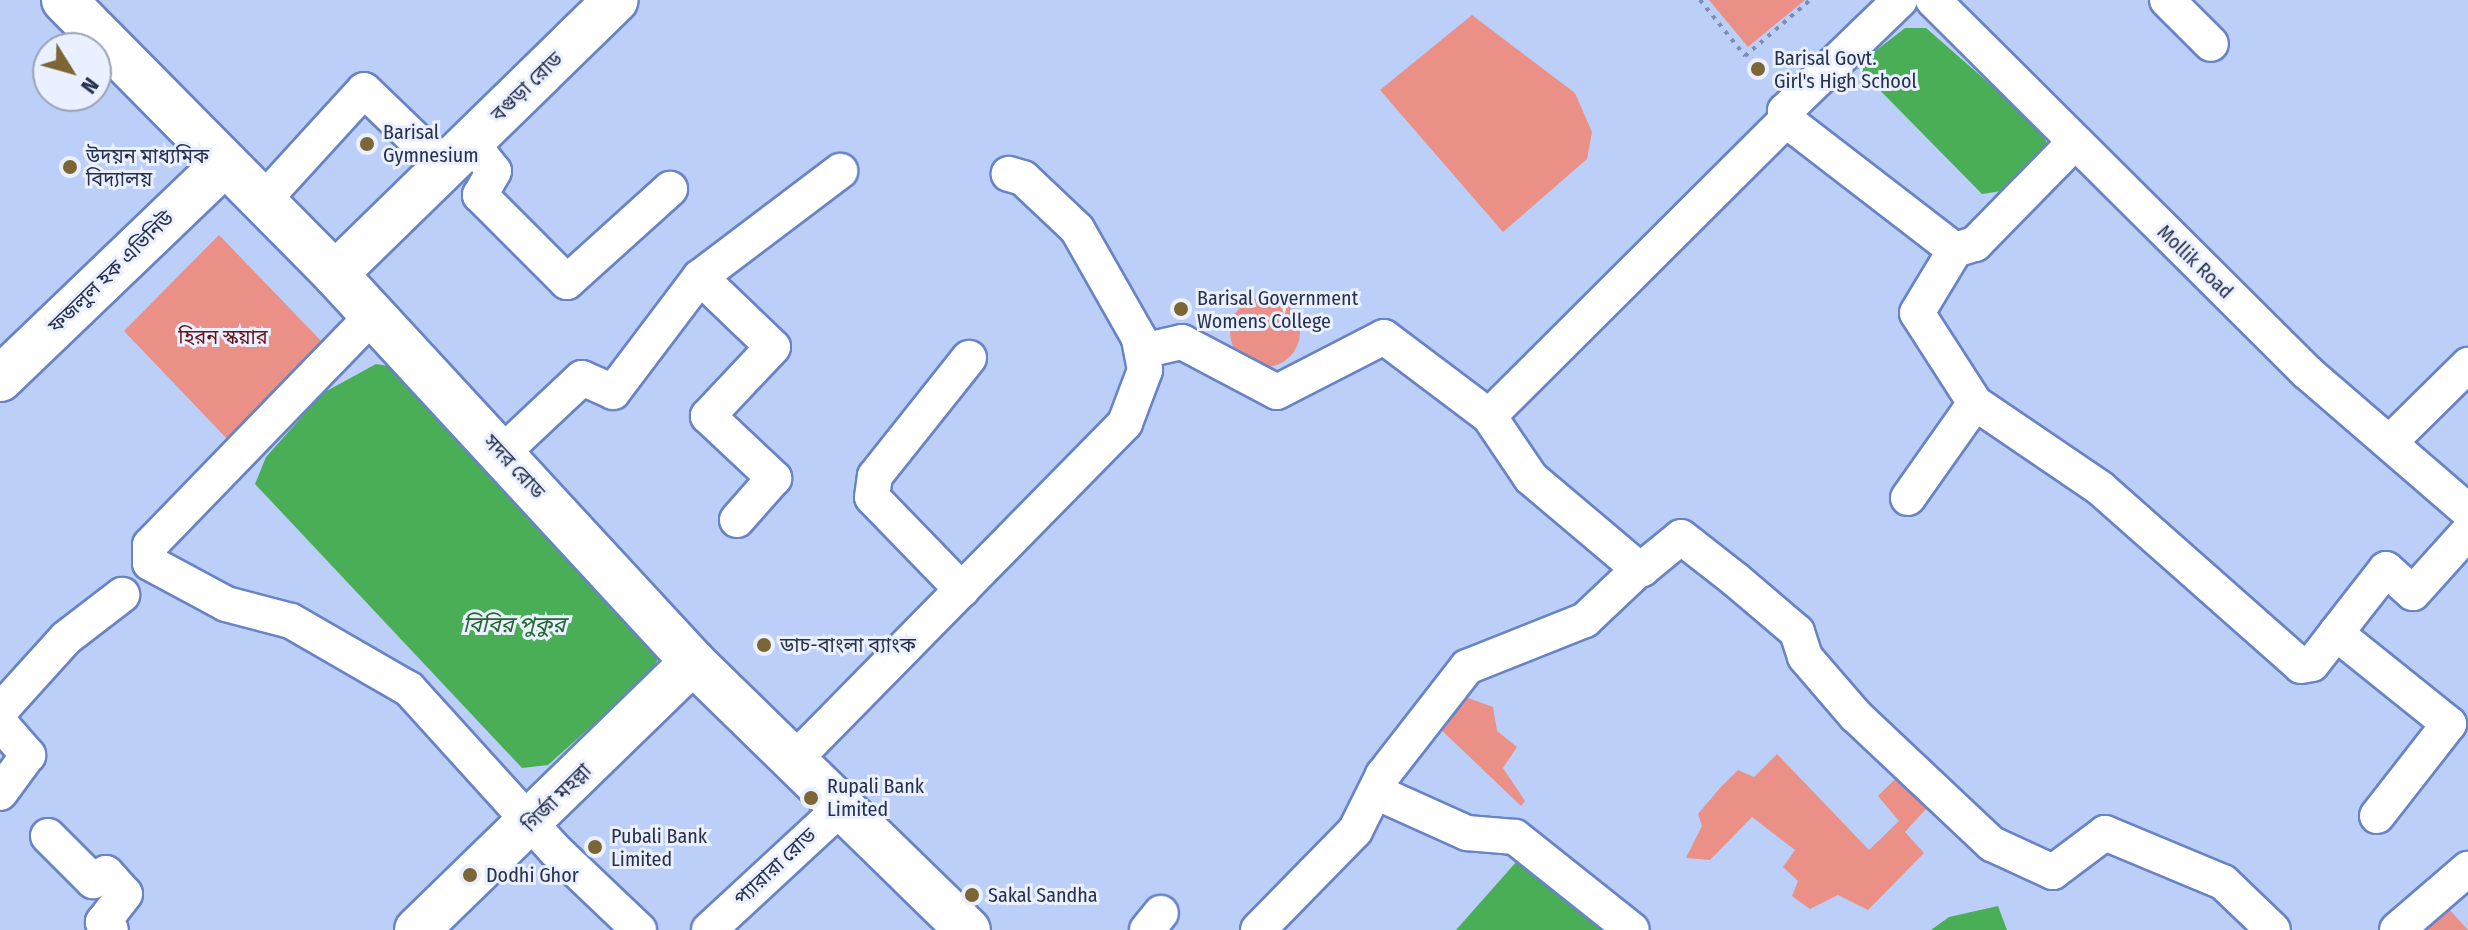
<!DOCTYPE html>
<html>
<head>
<meta charset="utf-8">
<style>
	body { margin:0 }
	#map { position:relative; width:2468px; height:930px; overflow:hidden; background:#bccff9; font-family:"Fira Sans Condensed","Noto Sans Bengali",sans-serif }
	div>[style] { position:absolute }
	[style*='--x'] { left:calc(var(--x)*1px); top:calc(var(--y)*1px); width:calc(var(--w)*1px); rotate:calc(var(--a)*1deg) }
	.green>* { inset:0; background:#ea9087 }
	.round { border-radius:50% }
	.water>* { inset:0; background:#49ae55 }
	.path>* { height:4px; margin-top:-2px; transform-origin:0; background:repeating-linear-gradient(90deg,#7e8eb2 0 4px,transparent 0 10px) }
	.roads { filter:drop-shadow(2px 0 #6984c5) drop-shadow(-2px 0 #6984c5) drop-shadow(0 2px #6984c5) drop-shadow(0 -2px #6984c5) }
	.minor>* { height:34px; margin:-17px; padding:0 17px; transform-origin:17px; border-radius:17px; background:#fff }
	.major>* { height:44px; margin:-22px; padding:0 22px; transform-origin:22px; border-radius:22px; background:#fff }
	.dots>* { width:22px; height:22px; translate:-50% -50%; box-sizing:border-box; border:4px solid #eaf0ff; border-radius:50% }
	span { translate:-50% -50%; white-space:nowrap; text-align:center; line-height:1.15; -webkit-text-stroke:6px #eaf0ff; paint-order:stroke }
	.poi-label { font-size:20px; color:#25304c }
	.left { translate:0 -50%; text-align:left }
	.street-label { font-size:20px; color:#25304c }
	.park-label { font-size:20px; color:#651515 }
	.water-label { font-size:22px; color:#23662c; font-style:italic }
	.north { position:absolute; left:32px; top:32px; width:80px; height:80px; box-sizing:border-box; background:#eaf0ff; border:2px solid #9ba3b7; border-radius:50%; rotate:127deg; font-size:22px; font-weight:700; line-height:32px; text-align:center; color:#25304c }
	.north::after { content:''; display:block; margin:auto; width:28px; height:36px; background:#7c6636; clip-path:polygon(50% 0,100% 100%,50% 72%,0 100%) }
</style>
</head>
<body>
<div id="map">
	<div class="green">
		<i style="clip-path:polygon(1709px 0,1805px 0,1748px 47px)"></i>
		<i style="clip-path:polygon(1472px 15px,1575px 93px,1592px 132px,1587px 159px,1503px 232px,1380px 90px)"></i>
		<i style="clip-path:polygon(219px 235px,323px 343px,230px 442px,124px 331px)"></i>
		<i class="round" style="left:1230px;top:297px;width:70px;height:70px"></i>
		<i style="clip-path:polygon(1454px 693px,1493px 707px,1497px 731px,1517px 747px,1503px 768px,1525px 801px,1521px 806px,1432px 721px)"></i>
		<i style="clip-path:polygon(1777px 754px,1869px 850px,1899px 821px,1878px 796px,1904px 770px,1935px 799px,1905px 832px,1924px 853px,1868px 910px,1838px 895px,1810px 909px,1792px 896px,1798px 881px,1783px 867px,1795px 850px,1752px 817px,1710px 860px,1686px 858px,1702px 826px,1698px 814px,1720px 788px,1738px 770px,1754px 777px)"></i>
		<i style="clip-path:polygon(2438px 897px,2468px 930px,2405px 930px)"></i>
	</div>
	<div class="water">
		<i style="clip-path:polygon(1905px 28px,1926px 28px,2038px 126px,2048px 145px,2015px 189px,1982px 194px,1856px 66px)"></i>
		<i style="clip-path:polygon(376px 364px,395px 367px,655px 640px,658px 659px,650px 674px,548px 765px,522px 768px,255px 484px,266px 457px,323px 393px)"></i>
		<i style="clip-path:polygon(1525px 852px,1608px 930px,1456px 930px)"></i>
		<i style="clip-path:polygon(1998px 906px,2007px 930px,1931px 930px,1949px 917px)"></i>
	</div>
	<div class="path">
		<i style="--x:1700;--y:0;--w:72;--a:51.2"></i>
		<i style="--x:1745;--y:56;--w:86;--a:-40.7"></i>
	</div>
	<div class="roads">
		<div class="minor">
			<i style="--x:1900;--y:0;--w:160;--a:136"></i>
			<i style="--x:1785;--y:111;--w:9;--a:84"></i>
			<i style="--x:1786;--y:120;--w:213;--a:37.6"></i>
			<i style="--x:1955;--y:250;--w:21;--a:-17"></i>
			<i style="--x:1975;--y:244;--w:141;--a:-45.6"></i>
			<i style="--x:1933;--y:0;--w:529;--a:44.85"></i>
			<i style="--x:2308;--y:373;--w:211;--a:40.8"></i>
			<i style="--x:2167;--y:0;--w:62;--a:45"></i>
			<i style="--x:471;--y:142;--w:37;--a:52"></i>
			<i style="--x:494;--y:171;--w:28;--a:120"></i>
			<i style="--x:480;--y:195;--w:123;--a:45"></i>
			<i style="--x:567;--y:282;--w:139;--a:-42.1"></i>
			<i style="--x:260;--y:204;--w:154;--a:-47.6"></i>
			<i style="--x:364;--y:90;--w:112;--a:43.9"></i>
			<i style="--x:700;--y:277;--w:101;--a:43.8"></i>
			<i style="--x:773;--y:347;--w:95;--a:133.3"></i>
			<i style="--x:708;--y:416;--w:91;--a:43.2"></i>
			<i style="--x:774;--y:478;--w:56;--a:131.4"></i>
			<i style="--x:373;--y:315;--w:320;--a:134.1"></i>
			<i style="--x:150;--y:545;--w:18;--a:90"></i>
			<i style="--x:150;--y:563;--w:86;--a:28.3"></i>
			<i style="--x:226;--y:604;--w:67;--a:14.7"></i>
			<i style="--x:291;--y:621;--w:136;--a:30"></i>
			<i style="--x:409;--y:689;--w:217;--a:47.8"></i>
			<i style="--x:555;--y:850;--w:116;--a:43.6"></i>
			<i style="--x:1142;--y:351;--w:41;--a:-12.7"></i>
			<i style="--x:1182;--y:342;--w:107;--a:27.8"></i>
			<i style="--x:1277;--y:392;--w:120;--a:-27.2"></i>
			<i style="--x:1384;--y:337;--w:131;--a:37"></i>
			<i style="--x:1489;--y:416;--w:75;--a:55.9"></i>
			<i style="--x:1531;--y:478;--w:136;--a:40.2"></i>
			<i style="--x:1635;--y:566;--w:8;--a:23"></i>
			<i style="--x:1642;--y:569;--w:50;--a:-39.4"></i>
			<i style="--x:1681;--y:537;--w:70;--a:38"></i>
			<i style="--x:1736;--y:580;--w:80;--a:40.4"></i>
			<i style="--x:1797;--y:632;--w:26;--a:72"></i>
			<i style="--x:1805;--y:657;--w:78;--a:49.2"></i>
			<i style="--x:1856;--y:716;--w:187;--a:43.3"></i>
			<i style="--x:1992;--y:844;--w:67;--a:24.7"></i>
			<i style="--x:2053;--y:872;--w:65;--a:-36.9"></i>
			<i style="--x:2105;--y:833;--w:128;--a:22.6"></i>
			<i style="--x:2223;--y:882;--w:69;--a:43.8"></i>
			<i style="--x:1975;--y:403;--w:151;--a:34.2"></i>
			<i style="--x:2100;--y:488;--w:268;--a:41.5"></i>
			<i style="--x:2301;--y:666;--w:11;--a:-10"></i>
			<i style="--x:2312;--y:664;--w:39;--a:-52"></i>
			<i style="--x:1489;--y:416;--w:419;--a:-44.9"></i>
			<i style="--x:2390;--y:442;--w:110;--a:-44.6"></i>
			<i style="--x:501;--y:454;--w:111;--a:-43.2"></i>
			<i style="--x:582;--y:378;--w:34;--a:24"></i>
			<i style="--x:613;--y:392;--w:144;--a:-52.9"></i>
			<i style="--x:700;--y:277;--w:176;--a:-37.1"></i>
			<i style="--x:1908;--y:498;--w:116;--a:-54.8"></i>
			<i style="--x:1975;--y:403;--w:107;--a:-122.8"></i>
			<i style="--x:1917;--y:313;--w:74;--a:-58.9"></i>
			<i style="--x:962;--y:590;--w:129;--a:-134.1"></i>
			<i style="--x:872;--y:497;--w:21;--a:-82"></i>
			<i style="--x:875;--y:476;--w:151;--a:-51.5"></i>
			<i style="--x:0;--y:711;--w:98;--a:-47.9"></i>
			<i style="--x:66;--y:638;--w:71;--a:-37.5"></i>
			<i style="--x:0;--y:723;--w:43;--a:48.8"></i>
			<i style="--x:28;--y:755;--w:47;--a:126.4"></i>
			<i style="--x:795;--y:759;--w:471;--a:-45.5"></i>
			<i style="--x:1125;--y:423;--w:57;--a:-69.3"></i>
			<i style="--x:1145;--y:370;--w:33;--a:-101"></i>
			<i style="--x:1139;--y:338;--w:125;--a:-119.6"></i>
			<i style="--x:1077;--y:229;--w:74;--a:-136.6"></i>
			<i style="--x:1023;--y:178;--w:15;--a:-164"></i>
			<i style="--x:1378;--y:793;--w:98;--a:24.2"></i>
			<i style="--x:1467;--y:833;--w:48;--a:4.8"></i>
			<i style="--x:1515;--y:837;--w:149;--a:38.5"></i>
			<i style="--x:2377;--y:816;--w:117;--a:-52"></i>
			<i style="--x:2449;--y:724;--w:145;--a:-141.2"></i>
			<i style="--x:2336;--y:633;--w:81;--a:-52"></i>
			<i style="--x:2386;--y:569;--w:36;--a:42"></i>
			<i style="--x:2413;--y:593;--w:82;--a:-48"></i>
			<i style="--x:48;--y:836;--w:64;--a:45"></i>
			<i style="--x:93;--y:881;--w:15;--a:-32"></i>
			<i style="--x:106;--y:873;--w:28;--a:48"></i>
			<i style="--x:125;--y:894;--w:36;--a:128"></i>
			<i style="--x:103;--y:922;--w:11;--a:45"></i>
			<i style="--x:709;--y:930;--w:183;--a:-42.8"></i>
			<i style="--x:1147;--y:930;--w:22;--a:-51"></i>
			<i style="--x:1258;--y:930;--w:139;--a:-45.6"></i>
			<i style="--x:1355;--y:831;--w:63;--a:-63.4"></i>
			<i style="--x:1383;--y:775;--w:137;--a:-52.1"></i>
			<i style="--x:1467;--y:667;--w:127;--a:-21.7"></i>
			<i style="--x:1585;--y:620;--w:74;--a:-43.4"></i>
			<i style="--x:2397;--y:930;--w:94;--a:-40.7"></i>
		</div>
		<div class="major">
			<i style="--x:64;--y:0;--w:385;--a:45.3"></i>
			<i style="--x:335;--y:274;--w:528;--a:47.3"></i>
			<i style="--x:693;--y:662;--w:384;--a:44.3"></i>
			<i style="--x:335;--y:274;--w:392;--a:-44.3"></i>
			<i style="--x:0;--y:379;--w:308;--a:-43.8"></i>
			<i style="--x:417;--y:930;--w:385;--a:-44.2"></i>
		</div>
	</div>
	<div class="dots">
		<i style="left:1758px;top:69px;background:#7c6636"></i>
		<i style="left:367px;top:144px;background:#7c6636"></i>
		<i style="left:70px;top:167px;background:#7c6636"></i>
		<i style="left:1181px;top:309px;background:#7c6636"></i>
		<i style="left:764px;top:645px;background:#7c6636"></i>
		<i style="left:811px;top:798px;background:#7c6636"></i>
		<i style="left:595px;top:847px;background:#7c6636"></i>
		<i style="left:470px;top:875px;background:#7c6636"></i>
		<i style="left:972px;top:895px;background:#7c6636"></i>
	</div>
	<div class="poi-label">
		<span class="left" style="left:1774px;top:70px">Barisal Govt.<br>Girl's High School</span>
		<span class="left" style="left:383px;top:144px">Barisal<br>Gymnesium</span>
		<span class="left" style="left:86px;top:168px">উদয়ন মাধ্যমিক<br>বিদ্যালয়</span>
		<span class="left" style="left:1197px;top:310px">Barisal Government<br>Womens College</span>
		<span class="left" style="left:780px;top:645px">ডাচ-বাংলা ব্যাংক</span>
		<span class="left" style="left:827px;top:798px">Rupali Bank<br>Limited</span>
		<span class="left" style="left:611px;top:848px">Pubali Bank<br>Limited</span>
		<span class="left" style="left:486px;top:875px">Dodhi Ghor</span>
		<span class="left" style="left:988px;top:895px">Sakal Sandha</span>
	</div>
	<div class="street-label">
		<span style="left:527px;top:87px;rotate:-44deg">বগুড়া রোড</span>
		<span style="left:2195px;top:262px;rotate:44deg">Mollik Road</span>
		<span style="left:111px;top:272px;rotate:-44deg">ফজলুল হক এভিনিউ</span>
		<span style="left:514px;top:467px;rotate:47deg">সদর রোড</span>
		<span style="left:557px;top:798px;rotate:-45deg">গির্জা মহল্লা</span>
		<span style="left:775px;top:867px;rotate:-43deg">প্যারারা রোড</span>
	</div>
	<div class="park-label">
		<span style="left:223px;top:337px">হিরন স্কয়ার</span>
	</div>
	<div class="water-label">
		<span style="left:514px;top:625px">বিবির পুকুর</span>
	</div>
	<div class="north">N</div>
</div>
</body>
</html>
